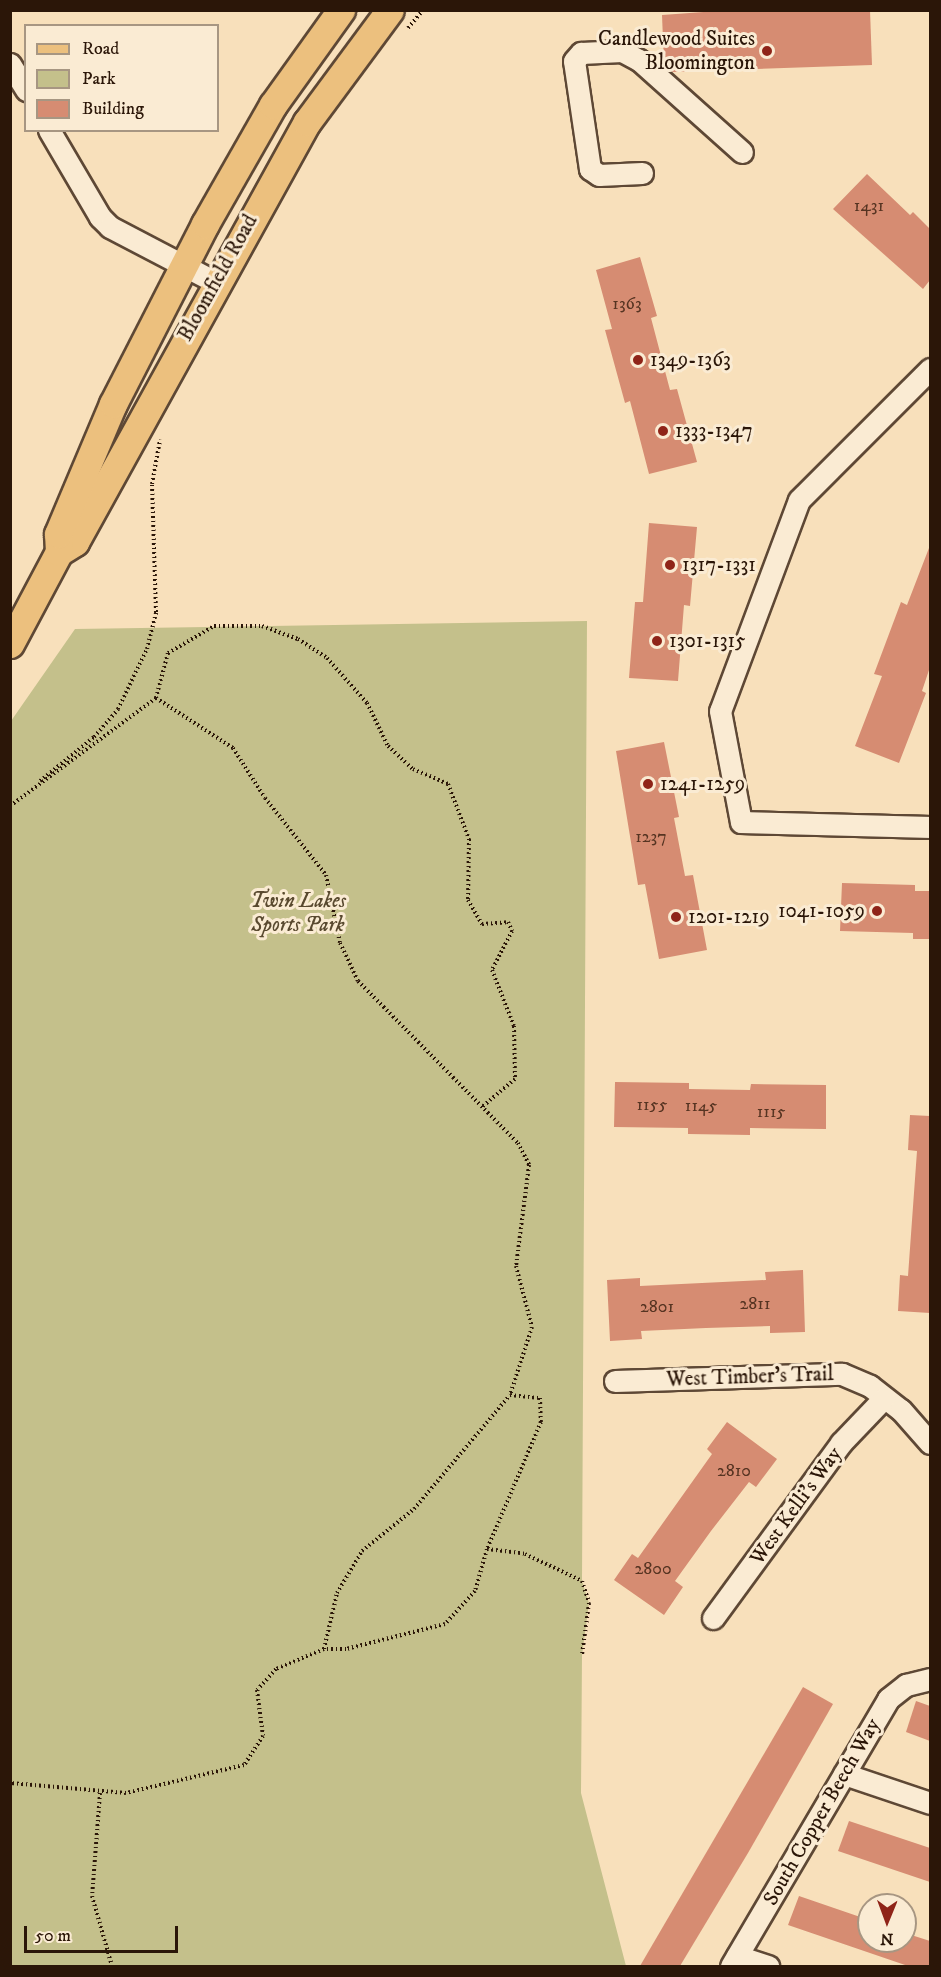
<!DOCTYPE html>
<html>
<head>
<meta charset="utf-8">
<style>
	body { margin:0 }
	#map { position:relative; width:941px; height:1977px; overflow:hidden; background:#f8e0bb; font-family:"IM FELL DW Pica",serif }
	div>[style] { position:absolute }
	[style*='--x'] { left:calc(var(--x)*1px); top:calc(var(--y)*1px); width:calc(var(--w)*1px); rotate:calc(var(--a)*1deg) }
	.green>* { inset:0; background:#c4c08b }
	.building>* { inset:0; background:#d68c72 }
	.path>* { height:4px; margin-top:-2px; transform-origin:0; background:repeating-linear-gradient(90deg,#2b1608 0 1.5px,transparent 0 4.5px) }
	.roads { filter:drop-shadow(2px 0 #5e4835) drop-shadow(-2px 0 #5e4835) drop-shadow(0 2px #5e4835) drop-shadow(0 -2px #5e4835) }
	.minor>* { height:21px; margin:-10.5px; padding:0 10.5px; transform-origin:10.5px; border-radius:10.5px; background:#faebd3 }
	.major>* { height:27px; margin:-13.5px; padding:0 13.5px; transform-origin:13.5px; border-radius:13.5px; background:#ecc07e }
	.dots>* { width:16px; height:16px; translate:-50% -50%; box-sizing:border-box; border:3px solid #faebd3; border-radius:50% }
	span { translate:-50% -50%; white-space:nowrap; text-align:center; line-height:1.15; -webkit-text-stroke:6px #faebd3; paint-order:stroke }
	.number-label { font-size:18px; color:#563422 }
	.number-label span { -webkit-text-stroke-width:0 }
	.poi-label { font-size:21px; color:#2b1608 }
	.right { translate:-100% -50%; text-align:right }
	.left { translate:0 -50%; text-align:left }
	.street-label { font-size:21px; color:#2b1608 }
	.park-label { font-size:21px; color:#59492f; font-style:italic }
	.frame { position:absolute; inset:0; border:12px solid #2b1608; pointer-events:none }
	.legend { position:absolute; left:24px; top:24px; width:195px; height:108px; box-sizing:border-box; background:#faebd3; border:2px solid #a79682; margin:0; padding:8px 10px; list-style:none; font-size:18px; color:#2b1608 }
	.legend li { display:flex; align-items:center; gap:12px; height:30px }
	.legend b { width:30px; border:2px solid #a79682 }
	.north { position:absolute; left:857px; top:1893px; width:60px; height:60px; box-sizing:border-box; background:#faebd3; border:2px solid #a79682; border-radius:50%; rotate:181deg; font-size:16px; font-weight:700; line-height:24px; text-align:center; color:#2b1608 }
	.north::after { content:''; display:block; margin:auto; width:21px; height:27px; background:#8f2418; clip-path:polygon(50% 0,100% 100%,50% 72%,0 100%) }
	.scale { position:absolute; left:24px; top:1926px; width:154px; height:27px; box-sizing:border-box; border:3px solid #2b1608; border-top:0; padding-left:8px; font-size:18px; line-height:21px; white-space:nowrap; color:#2b1608; -webkit-text-stroke:4px #faebd3; paint-order:stroke }
</style>
</head>
<body>
<div id="map">
	<div class="green">
		<i style="clip-path:polygon(587px 621px,582px 1581px,589px 1603px,582px 1655px,581px 1793px,626px 1966px,11px 1966px,11px 721px,75px 629px)"></i>
	</div>
	<div class="building">
		<i style="clip-path:polygon(731px 10px,870px 10px,872px 65px,672px 72px,664px 65px,662px 15px)"></i>
		<i style="clip-path:polygon(867px 174px,910px 215px,913px 212px,930px 229px,930px 280px,923px 289px,833px 209px)"></i>
		<i style="clip-path:polygon(640px 257px,657px 316px,651px 318px,670px 390px,677px 389px,697px 462px,649px 474px,630px 401px,625px 403px,605px 330px,612px 329px,596px 270px)"></i>
		<i style="clip-path:polygon(649px 523px,697px 527px,690px 606px,684px 605px,678px 681px,629px 678px,635px 602px,643px 602px)"></i>
		<i style="clip-path:polygon(929px 548px,930px 667px,922px 691px,926px 693px,899px 763px,855px 746px,882px 676px,874px 674px,901px 602px,907px 605px)"></i>
		<i style="clip-path:polygon(664px 742px,679px 817px,674px 818px,685px 876px,693px 875px,707px 950px,659px 959px,645px 884px,638px 885px,616px 751px)"></i>
		<i style="clip-path:polygon(842px 883px,915px 885px,915px 891px,930px 891px,930px 939px,913px 939px,913px 933px,840px 931px)"></i>
		<i style="clip-path:polygon(615px 1082px,689px 1083px,689px 1089px,750px 1090px,751px 1084px,826px 1085px,826px 1129px,750px 1128px,750px 1135px,688px 1134px,688px 1128px,614px 1127px)"></i>
		<i style="clip-path:polygon(910px 1115px,930px 1116px,930px 1313px,898px 1311px,900px 1275px,908px 1276px,917px 1151px,908px 1150px)"></i>
		<i style="clip-path:polygon(803px 1270px,805px 1332px,770px 1333px,770px 1326px,706px 1328px,641px 1331px,642px 1339px,610px 1341px,607px 1280px,640px 1278px,640px 1286px,766px 1280px,765px 1272px)"></i>
		<i style="clip-path:polygon(727px 1422px,777px 1459px,756px 1487px,749px 1482px,711px 1531px,675px 1581px,683px 1587px,664px 1615px,614px 1580px,632px 1554px,638px 1558px,712px 1454px,707px 1449px)"></i>
		<i style="clip-path:polygon(803px 1687px,833px 1704px,748px 1853px,680px 1966px,640px 1966px)"></i>
		<i style="clip-path:polygon(916px 1701px,930px 1706px,930px 1741px,906px 1732px)"></i>
		<i style="clip-path:polygon(849px 1821px,930px 1848px,930px 1882px,838px 1851px)"></i>
		<i style="clip-path:polygon(799px 1896px,869px 1920px,869px 1941px,905px 1941px,905px 1933px,930px 1941px,930px 1966px,908px 1966px,788px 1925px)"></i>
	</div>
	<div class="path">
		<i style="--x:408;--y:28;--w:23;--a:-50"></i>
		<i style="--x:156;--y:698;--w:47;--a:-75.1"></i>
		<i style="--x:168;--y:653;--w:53;--a:-30.4"></i>
		<i style="--x:214;--y:626;--w:48;--a:0"></i>
		<i style="--x:262;--y:626;--w:38;--a:20"></i>
		<i style="--x:298;--y:639;--w:35;--a:33"></i>
		<i style="--x:327;--y:658;--w:60;--a:48.4"></i>
		<i style="--x:367;--y:703;--w:48;--a:64"></i>
		<i style="--x:388;--y:746;--w:34;--a:43"></i>
		<i style="--x:413;--y:769;--w:38;--a:23"></i>
		<i style="--x:448;--y:784;--w:59;--a:69.1"></i>
		<i style="--x:469;--y:839;--w:61;--a:90.9"></i>
		<i style="--x:468;--y:900;--w:28;--a:60"></i>
		<i style="--x:482;--y:924;--w:26;--a:-4"></i>
		<i style="--x:508;--y:922;--w:10;--a:66"></i>
		<i style="--x:512;--y:931;--w:44;--a:117.1"></i>
		<i style="--x:492;--y:970;--w:60;--a:68.6"></i>
		<i style="--x:514;--y:1026;--w:53;--a:88.9"></i>
		<i style="--x:515;--y:1079;--w:43;--a:139.7"></i>
		<i style="--x:40;--y:781;--w:70;--a:-39.2"></i>
		<i style="--x:94;--y:737;--w:37;--a:-49"></i>
		<i style="--x:118;--y:709;--w:67;--a:-64.2"></i>
		<i style="--x:147;--y:649;--w:38;--a:-76"></i>
		<i style="--x:156;--y:612;--w:128;--a:-91.8"></i>
		<i style="--x:152;--y:484;--w:45;--a:-79.7"></i>
		<i style="--x:10;--y:806;--w:182;--a:-36.5"></i>
		<i style="--x:156;--y:698;--w:92;--a:33"></i>
		<i style="--x:233;--y:748;--w:59;--a:57.4"></i>
		<i style="--x:265;--y:798;--w:98;--a:51.6"></i>
		<i style="--x:326;--y:875;--w:69;--a:78.4"></i>
		<i style="--x:340;--y:943;--w:42;--a:64.7"></i>
		<i style="--x:358;--y:981;--w:228;--a:45.4"></i>
		<i style="--x:518;--y:1143;--w:25;--a:63"></i>
		<i style="--x:529;--y:1165;--w:102;--a:97.3"></i>
		<i style="--x:516;--y:1266;--w:63;--a:75.3"></i>
		<i style="--x:532;--y:1327;--w:71;--a:107.9"></i>
		<i style="--x:510;--y:1395;--w:30;--a:6"></i>
		<i style="--x:540;--y:1398;--w:24;--a:88"></i>
		<i style="--x:541;--y:1422;--w:138;--a:113"></i>
		<i style="--x:487;--y:1549;--w:44;--a:105.9"></i>
		<i style="--x:475;--y:1591;--w:45;--a:132.3"></i>
		<i style="--x:445;--y:1624;--w:102;--a:165.8"></i>
		<i style="--x:346;--y:1649;--w:22;--a:180"></i>
		<i style="--x:324;--y:1649;--w:52;--a:157.4"></i>
		<i style="--x:276;--y:1669;--w:28;--a:132"></i>
		<i style="--x:257;--y:1690;--w:46;--a:82.6"></i>
		<i style="--x:263;--y:1736;--w:35;--a:123"></i>
		<i style="--x:244;--y:1765;--w:121;--a:166.7"></i>
		<i style="--x:126;--y:1793;--w:116;--a:-175.1"></i>
		<i style="--x:487;--y:1549;--w:38;--a:7"></i>
		<i style="--x:525;--y:1554;--w:63;--a:25.3"></i>
		<i style="--x:582;--y:1581;--w:23;--a:72"></i>
		<i style="--x:589;--y:1603;--w:52;--a:97.7"></i>
		<i style="--x:324;--y:1649;--w:57;--a:-76.9"></i>
		<i style="--x:337;--y:1593;--w:49;--a:-59.2"></i>
		<i style="--x:362;--y:1551;--w:67;--a:-38.9"></i>
		<i style="--x:414;--y:1509;--w:149;--a:-49.9"></i>
		<i style="--x:100;--y:1793;--w:103;--a:94.4"></i>
		<i style="--x:92;--y:1896;--w:73;--a:74.1"></i>
	</div>
	<div class="roads">
		<div class="minor">
			<i style="--x:10;--y:64;--w:31;--a:58"></i>
			<i style="--x:49;--y:130;--w:101;--a:59.6"></i>
			<i style="--x:100;--y:217;--w:14;--a:45"></i>
			<i style="--x:110;--y:227;--w:119;--a:27.6"></i>
			<i style="--x:642;--y:173;--w:43;--a:177.3"></i>
			<i style="--x:599;--y:175;--w:11;--a:-146"></i>
			<i style="--x:590;--y:169;--w:109;--a:-98.4"></i>
			<i style="--x:574;--y:61;--w:11;--a:-49"></i>
			<i style="--x:581;--y:53;--w:41;--a:-2.8"></i>
			<i style="--x:622;--y:51;--w:19;--a:28"></i>
			<i style="--x:639;--y:60;--w:138;--a:41.8"></i>
			<i style="--x:930;--y:369;--w:185;--a:135"></i>
			<i style="--x:799;--y:500;--w:225;--a:110.5"></i>
			<i style="--x:720;--y:711;--w:113;--a:79.3"></i>
			<i style="--x:741;--y:822;--w:189;--a:1.5"></i>
			<i style="--x:615;--y:1381;--w:227;--a:-1.8"></i>
			<i style="--x:842;--y:1374;--w:30;--a:23"></i>
			<i style="--x:870;--y:1386;--w:39;--a:38"></i>
			<i style="--x:901;--y:1410;--w:44;--a:48.7"></i>
			<i style="--x:713;--y:1618;--w:217;--a:-53.8"></i>
			<i style="--x:841;--y:1443;--w:62;--a:-46.3"></i>
			<i style="--x:844;--y:1774;--w:91;--a:18.6"></i>
			<i style="--x:737;--y:1956;--w:33;--a:18"></i>
			<i style="--x:731;--y:1966;--w:310;--a:-59.5"></i>
			<i style="--x:888;--y:1699;--w:23;--a:-38"></i>
			<i style="--x:906;--y:1685;--w:25;--a:-14"></i>
		</div>
		<div class="major">
			<i style="--x:59;--y:552;--w:19;--a:-32"></i>
			<i style="--x:75;--y:542;--w:480;--a:-61.1"></i>
			<i style="--x:307;--y:122;--w:139;--a:-53.5"></i>
			<i style="--x:10;--y:644;--w:104;--a:-62"></i>
			<i style="--x:59;--y:552;--w:18;--a:-93"></i>
			<i style="--x:58;--y:534;--w:141;--a:-67.1"></i>
			<i style="--x:113;--y:404;--w:202;--a:-62.9"></i>
			<i style="--x:205;--y:224;--w:137;--a:-60.3"></i>
			<i style="--x:273;--y:105;--w:117;--a:-54.4"></i>
		</div>
	</div>
	<div class="dots">
		<i style="left:767px;top:51px;background:#8f2418"></i>
		<i style="left:638px;top:360px;background:#8f2418"></i>
		<i style="left:663px;top:431px;background:#8f2418"></i>
		<i style="left:670px;top:565px;background:#8f2418"></i>
		<i style="left:657px;top:641px;background:#8f2418"></i>
		<i style="left:648px;top:784px;background:#8f2418"></i>
		<i style="left:877px;top:911px;background:#8f2418"></i>
		<i style="left:676px;top:917px;background:#8f2418"></i>
	</div>
	<div class="number-label">
		<span style="left:869px;top:206px">1431</span>
		<span style="left:627px;top:304px">1363</span>
		<span style="left:651px;top:837px">1237</span>
		<span style="left:652px;top:1105px">1155</span>
		<span style="left:701px;top:1106px">1145</span>
		<span style="left:771px;top:1112px">1115</span>
		<span style="left:755px;top:1304px">2811</span>
		<span style="left:657px;top:1307px">2801</span>
		<span style="left:734px;top:1471px">2810</span>
		<span style="left:653px;top:1569px">2800</span>
	</div>
	<div class="poi-label">
		<span class="right" style="left:755px;top:51px">Candlewood Suites<br>Bloomington</span>
		<span class="left" style="left:650px;top:360px">1349-1363</span>
		<span class="left" style="left:675px;top:431px">1333-1347</span>
		<span class="left" style="left:682px;top:565px">1317-1331</span>
		<span class="left" style="left:669px;top:641px">1301-1315</span>
		<span class="left" style="left:660px;top:784px">1241-1259</span>
		<span class="right" style="left:865px;top:911px">1041-1059</span>
		<span class="left" style="left:688px;top:917px">1201-1219</span>
	</div>
	<div class="street-label">
		<span style="left:218px;top:278px;rotate:-61deg">Bloomfield Road</span>
		<span style="left:750px;top:1377px;rotate:-2deg">West Timber's Trail</span>
		<span style="left:796px;top:1506px;rotate:-54deg">West Kelli's Way</span>
		<span style="left:822px;top:1812px;rotate:-60deg">South Copper Beech Way</span>
	</div>
	<div class="park-label">
		<span style="left:298px;top:913px">Twin Lakes<br>Sports Park</span>
	</div>
	<div class="frame"></div>
	<ul class="legend">
	<li><b style="height:8px;background:#ecc07e"></b>Road</li>
	<li><b style="height:16px;background:#c4c08b"></b>Park</li>
	<li><b style="height:16px;background:#d68c72"></b>Building</li>
	</ul>
	<div class="north">N</div>
	<div class="scale">50 m</div>
</div>
</body>
</html>
